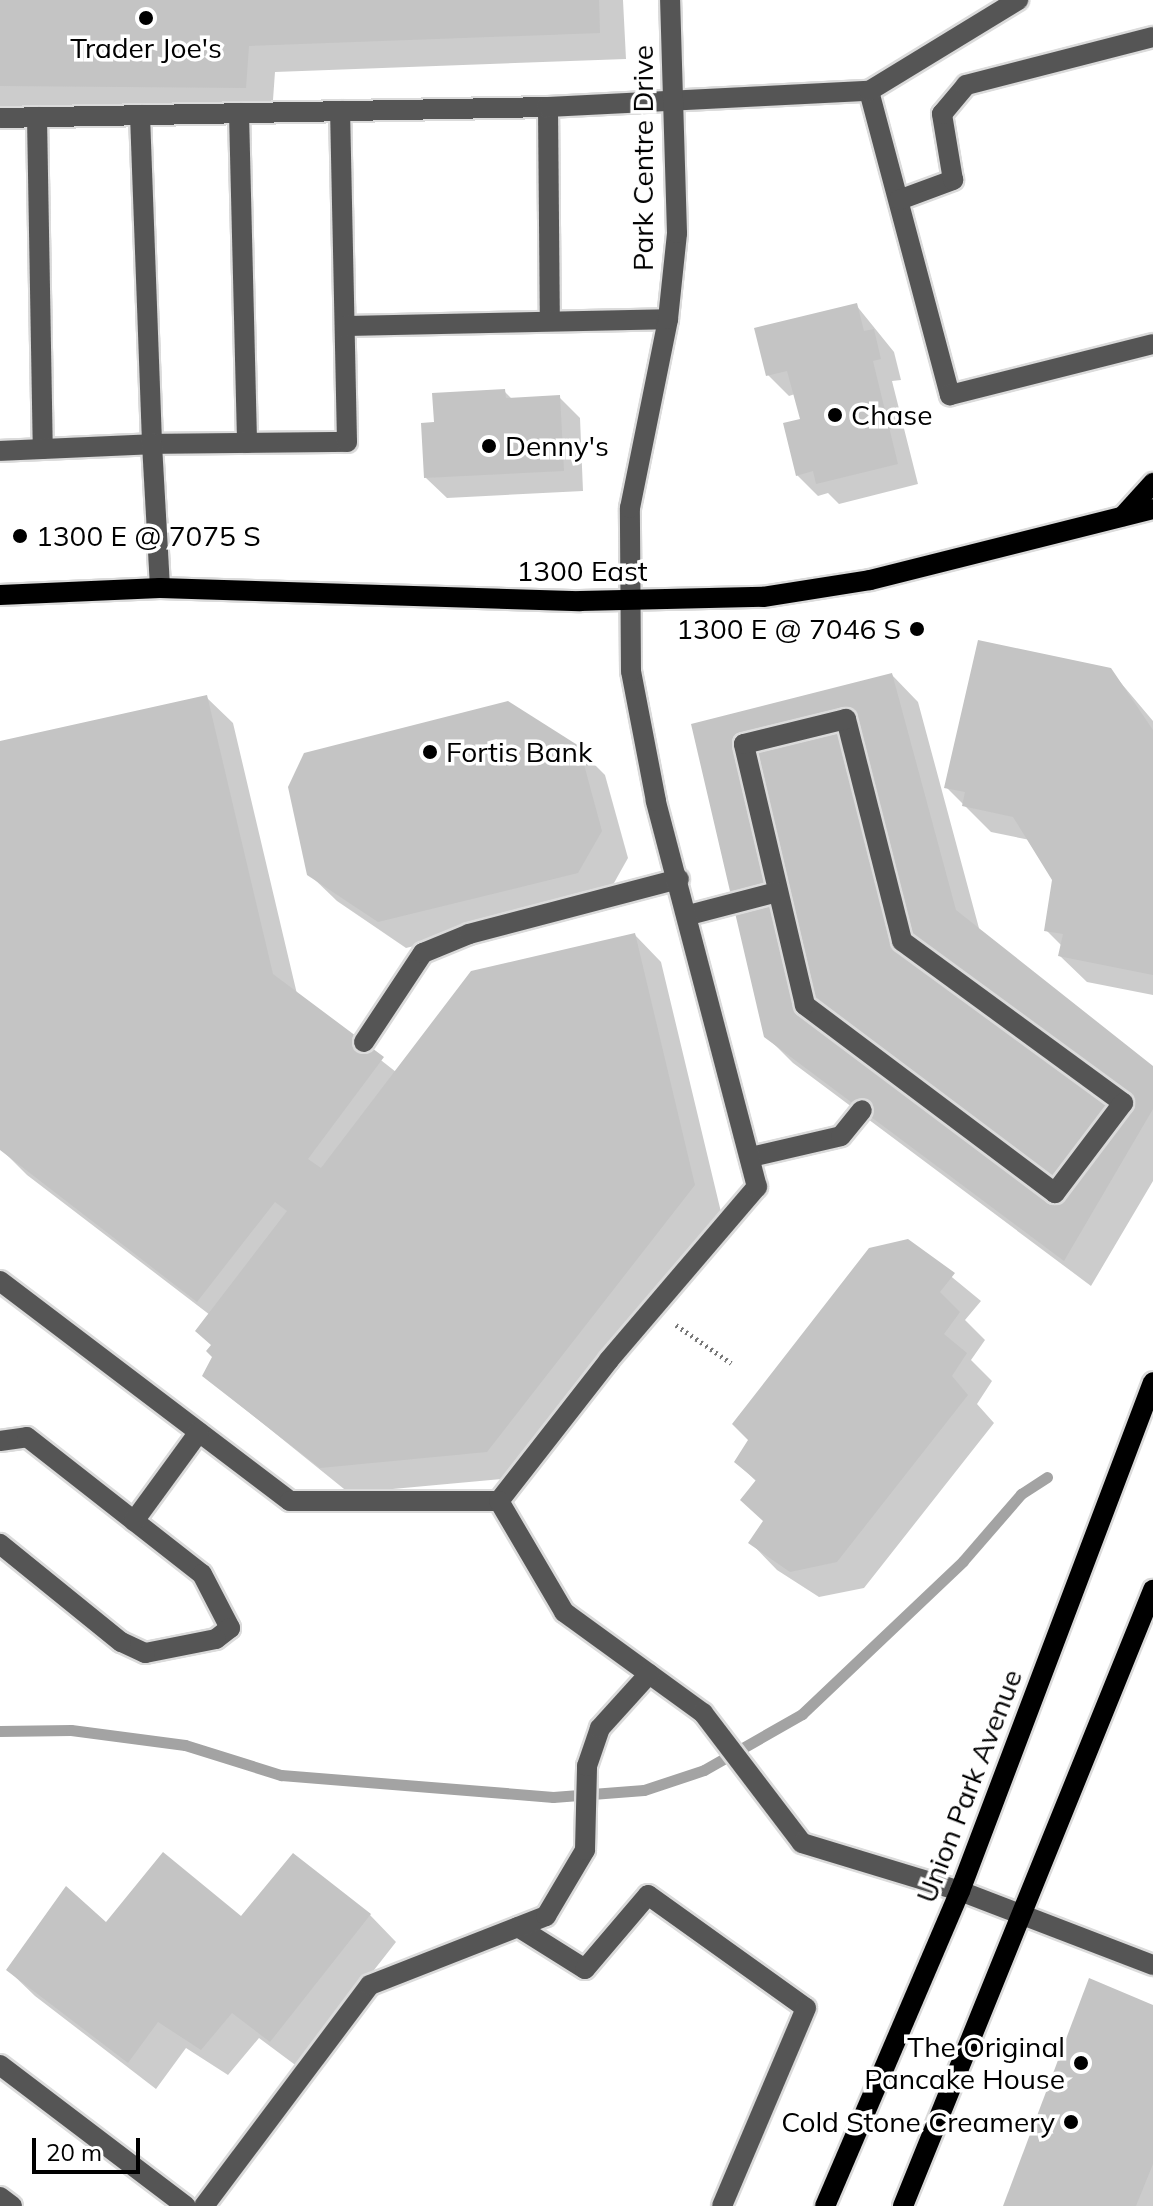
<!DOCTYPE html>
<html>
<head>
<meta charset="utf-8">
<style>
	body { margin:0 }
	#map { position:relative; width:1153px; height:2206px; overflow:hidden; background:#fff; font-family:Mulish,sans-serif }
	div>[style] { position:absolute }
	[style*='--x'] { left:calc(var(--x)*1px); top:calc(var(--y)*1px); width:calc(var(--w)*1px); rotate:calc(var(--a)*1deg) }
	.shadow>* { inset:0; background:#0003 }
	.stream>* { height:11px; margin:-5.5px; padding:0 5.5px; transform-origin:5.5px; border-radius:5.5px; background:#a3a3a3 }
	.building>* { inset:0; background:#c4c4c4 }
	.path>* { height:5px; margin-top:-2.5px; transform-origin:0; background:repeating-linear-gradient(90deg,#777 0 2px,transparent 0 6px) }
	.roads { filter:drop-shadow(2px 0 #dbdbdb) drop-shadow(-2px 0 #dbdbdb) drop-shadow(0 2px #dbdbdb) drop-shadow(0 -2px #dbdbdb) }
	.minor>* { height:20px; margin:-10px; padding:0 10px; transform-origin:10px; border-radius:10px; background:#555 }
	.major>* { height:20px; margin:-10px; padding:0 10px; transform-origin:10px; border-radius:10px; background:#000 }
	.dots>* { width:22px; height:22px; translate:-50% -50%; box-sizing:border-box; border:4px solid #fff; border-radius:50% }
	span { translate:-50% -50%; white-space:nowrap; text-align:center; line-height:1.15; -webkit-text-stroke:7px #fff; paint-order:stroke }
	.poi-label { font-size:28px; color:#000 }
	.left { translate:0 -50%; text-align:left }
	.right { translate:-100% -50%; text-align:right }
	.street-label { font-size:28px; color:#000 }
	.scale { position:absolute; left:32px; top:2138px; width:108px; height:36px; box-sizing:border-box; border:4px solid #000; border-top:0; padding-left:10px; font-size:24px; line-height:28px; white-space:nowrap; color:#000; -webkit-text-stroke:6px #fff; paint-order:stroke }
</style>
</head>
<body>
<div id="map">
	<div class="shadow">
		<i style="clip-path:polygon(0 0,623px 0,626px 59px,275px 72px,272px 114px,0 112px)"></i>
		<i style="clip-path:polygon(856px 305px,894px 352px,901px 380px,892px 381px,918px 484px,839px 504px,828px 493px,818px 496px,797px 475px,802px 420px,795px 394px,789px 396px,768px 375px)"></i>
		<i style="clip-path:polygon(504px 391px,513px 400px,559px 397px,580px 418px,583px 491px,447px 498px,426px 478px,436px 424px)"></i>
		<i style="clip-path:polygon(1110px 670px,1153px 721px,1153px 995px,1087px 982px,1060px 956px,1062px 946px,1046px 930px,1054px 880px,1030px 840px,991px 832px,946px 787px)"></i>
		<i style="clip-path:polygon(892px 675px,918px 702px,980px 932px,1153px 1069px,1153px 1181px,1091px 1286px,793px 1063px,766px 1036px)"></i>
		<i style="clip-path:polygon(206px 697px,233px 723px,297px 994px,396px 1072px,635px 935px,661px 962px,721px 1212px,514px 1478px,349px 1493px,204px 1376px,214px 1357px,210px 1315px,27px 1175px,0 1148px,0 743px)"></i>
		<i style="clip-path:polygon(578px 748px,605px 775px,628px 858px,605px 899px,406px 948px,337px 901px,309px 874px)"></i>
		<i style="clip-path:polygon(908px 1241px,981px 1301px,965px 1320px,985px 1340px,971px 1360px,992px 1381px,977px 1404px,994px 1423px,864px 1588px,819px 1597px,777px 1570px,751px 1543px,765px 1522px,757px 1482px,736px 1462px)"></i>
		<i style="clip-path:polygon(370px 1915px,396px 1942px,298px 2067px,259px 2038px,228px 2075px,186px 2048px,156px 2089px,35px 1996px,8px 1970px,106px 1925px)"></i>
		<i style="clip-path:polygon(1153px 2008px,1153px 2206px,1005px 2206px)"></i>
	</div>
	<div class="stream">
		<i style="--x:0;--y:1731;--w:71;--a:-0.8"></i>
		<i style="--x:71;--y:1730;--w:115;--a:7.5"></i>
		<i style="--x:185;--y:1745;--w:101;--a:17.4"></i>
		<i style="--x:281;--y:1775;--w:273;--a:4.6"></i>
		<i style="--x:553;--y:1797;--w:91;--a:-4.4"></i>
		<i style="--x:644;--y:1790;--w:63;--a:-18.4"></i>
		<i style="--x:704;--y:1770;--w:113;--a:-29.7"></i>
		<i style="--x:802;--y:1714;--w:222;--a:-43.5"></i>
		<i style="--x:963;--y:1561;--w:89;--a:-49.1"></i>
		<i style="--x:1021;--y:1494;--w:31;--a:-33"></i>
	</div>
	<div class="building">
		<i style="clip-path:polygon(0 0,599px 0,600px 33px,249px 46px,246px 88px,0 86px)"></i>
		<i style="clip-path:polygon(857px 303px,864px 331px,874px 329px,881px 359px,873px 361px,898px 464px,816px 484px,813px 471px,796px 476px,783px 423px,800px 419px,787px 371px,766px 376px,754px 328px)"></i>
		<i style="clip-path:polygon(505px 389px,506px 398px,560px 395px,564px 471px,424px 478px,421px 423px,434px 422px,432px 393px)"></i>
		<i style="clip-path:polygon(978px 640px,1111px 668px,1153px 730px,1153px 975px,1058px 956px,1063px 934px,1044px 931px,1052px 880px,1013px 817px,962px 806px,965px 792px,944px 788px)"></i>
		<i style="clip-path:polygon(892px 673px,956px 910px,1153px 1066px,1153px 1109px,1064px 1261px,764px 1037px,691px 724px)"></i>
		<i style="clip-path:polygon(207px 695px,273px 974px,384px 1057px,308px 1159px,321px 1168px,471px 971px,635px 933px,695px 1185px,487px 1452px,320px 1468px,202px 1376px,212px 1357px,206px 1351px,211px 1345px,195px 1331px,287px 1211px,275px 1202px,197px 1302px,0 1150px,0 741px)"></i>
		<i style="clip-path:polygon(508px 701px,579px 746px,602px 831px,578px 873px,378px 922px,307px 875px,288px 787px,304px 753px)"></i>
		<i style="clip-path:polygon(908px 1239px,955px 1273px,940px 1292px,960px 1312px,944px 1334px,967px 1353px,952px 1376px,968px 1395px,837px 1562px,790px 1572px,748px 1543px,763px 1521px,740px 1500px,756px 1480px,734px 1462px,748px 1440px,732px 1424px,869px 1248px)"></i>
		<i style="clip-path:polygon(163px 1852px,241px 1916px,293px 1853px,371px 1914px,270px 2042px,232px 2013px,201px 2050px,158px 2022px,128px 2063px,6px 1970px,66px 1886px,106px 1922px)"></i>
		<i style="clip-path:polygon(1089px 1978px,1153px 2005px,1153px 2164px,1136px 2206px,1003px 2206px)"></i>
	</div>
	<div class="path">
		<i style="--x:676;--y:1325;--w:67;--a:34.6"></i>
	</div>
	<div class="roads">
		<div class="minor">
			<i style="--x:869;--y:91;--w:315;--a:75.1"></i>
			<i style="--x:950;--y:395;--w:209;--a:-14.1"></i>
			<i style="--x:548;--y:107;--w:214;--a:89.5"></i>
			<i style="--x:239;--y:113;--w:330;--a:88.6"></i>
			<i style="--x:140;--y:115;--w:329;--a:87.9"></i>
			<i style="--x:152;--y:444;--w:195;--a:-0.6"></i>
			<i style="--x:347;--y:442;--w:331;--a:-91.2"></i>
			<i style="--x:37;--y:117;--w:332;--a:89"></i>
			<i style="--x:0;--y:118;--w:548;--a:-1.15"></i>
			<i style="--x:548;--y:107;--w:321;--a:-2.9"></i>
			<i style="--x:869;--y:91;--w:175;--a:-31.4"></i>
			<i style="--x:899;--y:200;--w:58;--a:-20.3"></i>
			<i style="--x:953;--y:180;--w:67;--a:-99.5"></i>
			<i style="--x:942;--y:114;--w:38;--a:-50"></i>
			<i style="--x:966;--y:85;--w:193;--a:-14.4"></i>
			<i style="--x:345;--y:326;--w:323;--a:-1.2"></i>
			<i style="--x:0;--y:451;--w:152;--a:-2.6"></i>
			<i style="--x:152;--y:444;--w:144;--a:86.8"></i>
			<i style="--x:846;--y:719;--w:229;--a:75.8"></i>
			<i style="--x:902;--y:941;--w:274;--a:36.2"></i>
			<i style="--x:1123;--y:1103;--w:113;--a:127.1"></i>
			<i style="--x:1055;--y:1193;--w:313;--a:-143.1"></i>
			<i style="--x:805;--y:1005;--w:268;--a:-103.2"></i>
			<i style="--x:744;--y:744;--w:105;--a:-13.8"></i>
			<i style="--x:689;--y:915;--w:91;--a:-14.6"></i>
			<i style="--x:364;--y:1042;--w:107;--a:-56.5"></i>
			<i style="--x:423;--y:953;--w:50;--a:-22.4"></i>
			<i style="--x:469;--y:934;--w:217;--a:-14.7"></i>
			<i style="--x:751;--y:1157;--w:92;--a:-13.1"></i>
			<i style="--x:841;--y:1136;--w:33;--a:-51"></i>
			<i style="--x:0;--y:1281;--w:364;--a:37.2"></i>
			<i style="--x:290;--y:1501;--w:209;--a:0"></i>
			<i style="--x:499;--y:1501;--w:179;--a:-52"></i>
			<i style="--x:609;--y:1360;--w:228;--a:-49.5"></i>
			<i style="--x:757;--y:1187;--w:399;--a:-104.7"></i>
			<i style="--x:656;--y:801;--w:132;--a:-100.9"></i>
			<i style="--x:631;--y:671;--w:163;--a:-90.4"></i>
			<i style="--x:630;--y:508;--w:193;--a:-78.6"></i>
			<i style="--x:668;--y:319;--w:86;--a:-84"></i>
			<i style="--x:677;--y:233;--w:233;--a:-91.7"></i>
			<i style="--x:0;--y:1441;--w:27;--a:-8"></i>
			<i style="--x:27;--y:1437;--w:222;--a:38.1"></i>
			<i style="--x:202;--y:1574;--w:61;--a:62.6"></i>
			<i style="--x:230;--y:1628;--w:18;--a:142"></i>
			<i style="--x:216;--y:1639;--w:72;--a:168.8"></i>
			<i style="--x:145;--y:1653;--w:26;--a:-155"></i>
			<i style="--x:121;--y:1642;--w:156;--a:-141"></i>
			<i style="--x:499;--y:1501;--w:129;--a:59.6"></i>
			<i style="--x:564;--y:1612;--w:172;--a:36"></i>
			<i style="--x:703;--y:1713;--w:163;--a:52.7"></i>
			<i style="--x:802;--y:1843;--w:165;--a:16.9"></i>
			<i style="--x:960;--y:1891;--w:207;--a:21"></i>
			<i style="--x:134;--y:1521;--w:110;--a:-53.9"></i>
			<i style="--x:518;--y:1927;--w:79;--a:32.1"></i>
			<i style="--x:585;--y:1969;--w:97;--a:-49.6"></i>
			<i style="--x:648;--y:1895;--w:194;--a:35.6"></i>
			<i style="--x:806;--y:2008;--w:215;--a:113"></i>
			<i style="--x:0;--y:2065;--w:233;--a:37.2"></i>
			<i style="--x:0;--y:2197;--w:15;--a:37"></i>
			<i style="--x:204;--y:2206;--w:276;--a:-53.1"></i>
			<i style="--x:370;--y:1985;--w:189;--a:-21.4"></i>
			<i style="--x:546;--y:1916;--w:77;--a:-59.4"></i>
			<i style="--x:585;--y:1850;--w:84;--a:-88.6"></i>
			<i style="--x:587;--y:1766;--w:40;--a:-71.1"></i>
			<i style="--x:600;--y:1728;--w:73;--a:-47.8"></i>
		</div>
		<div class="major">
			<i style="--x:1123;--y:516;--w:45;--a:-47.7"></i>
			<i style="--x:0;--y:595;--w:160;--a:-2.5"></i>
			<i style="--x:160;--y:588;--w:420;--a:1.8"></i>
			<i style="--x:580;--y:601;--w:183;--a:-1.3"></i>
			<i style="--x:763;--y:597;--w:108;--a:-9"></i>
			<i style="--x:870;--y:580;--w:292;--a:-14.1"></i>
			<i style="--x:825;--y:2206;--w:343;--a:-66.8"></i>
			<i style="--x:960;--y:1891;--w:544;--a:-69.23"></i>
			<i style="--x:903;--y:2206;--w:665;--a:-67.91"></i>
		</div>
	</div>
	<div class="dots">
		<i style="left:146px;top:18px;background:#000"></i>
		<i style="left:835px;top:415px;background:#000"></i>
		<i style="left:489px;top:446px;background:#000"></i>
		<i style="left:20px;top:536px;background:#000"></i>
		<i style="left:917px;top:629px;background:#000"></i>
		<i style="left:430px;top:752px;background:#000"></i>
		<i style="left:1081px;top:2063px;background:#000"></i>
		<i style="left:1071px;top:2122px;background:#000"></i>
	</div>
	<div class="poi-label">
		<span style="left:146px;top:48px">Trader Joe's</span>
		<span class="left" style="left:851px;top:415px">Chase</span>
		<span class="left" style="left:505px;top:446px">Denny's</span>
		<span class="left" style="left:36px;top:536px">1300 E @ 7075 S</span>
		<span class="right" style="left:901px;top:629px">1300 E @ 7046 S</span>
		<span class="left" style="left:446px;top:752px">Fortis Bank</span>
		<span class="right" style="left:1065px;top:2063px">The Original<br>Pancake House</span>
		<span class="right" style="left:1055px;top:2122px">Cold Stone Creamery</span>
	</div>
	<div class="street-label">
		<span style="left:643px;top:158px;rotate:-90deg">Park Centre Drive</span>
		<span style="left:582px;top:571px">1300 East</span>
		<span style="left:969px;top:1786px;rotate:-69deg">Union Park Avenue</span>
	</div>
	<div class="scale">20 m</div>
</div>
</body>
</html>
